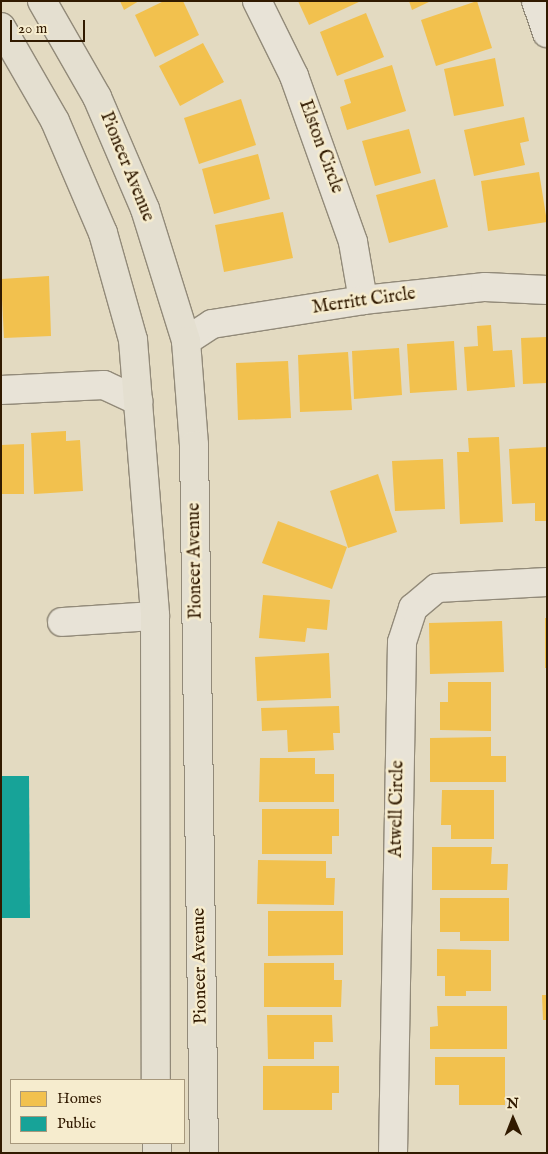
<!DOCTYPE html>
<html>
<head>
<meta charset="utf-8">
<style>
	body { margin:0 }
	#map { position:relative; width:548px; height:1154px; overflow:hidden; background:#e3dac1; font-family:"IM FELL English",serif }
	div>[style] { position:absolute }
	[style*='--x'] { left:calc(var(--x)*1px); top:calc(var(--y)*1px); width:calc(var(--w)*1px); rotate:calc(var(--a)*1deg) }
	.homes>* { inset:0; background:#f2c14e }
	.public>* { inset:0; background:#17a398 }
	.roads { filter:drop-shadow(1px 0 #928a79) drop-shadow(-1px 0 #928a79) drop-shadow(0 1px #928a79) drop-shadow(0 -1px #928a79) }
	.minor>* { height:28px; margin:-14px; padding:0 14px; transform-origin:14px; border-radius:14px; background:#e8e3d7 }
	.major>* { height:28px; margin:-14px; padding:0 14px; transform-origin:14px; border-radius:14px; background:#e4dfd0 }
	span { translate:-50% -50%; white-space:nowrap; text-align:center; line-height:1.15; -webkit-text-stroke:5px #f6ecce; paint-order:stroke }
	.street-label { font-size:18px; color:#311a00 }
	.frame { position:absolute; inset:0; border:2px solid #311a00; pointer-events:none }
	.legend { position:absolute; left:10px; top:1079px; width:175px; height:65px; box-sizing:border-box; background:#f6ecce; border:1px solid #a7987c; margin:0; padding:6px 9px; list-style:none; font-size:15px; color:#311a00 }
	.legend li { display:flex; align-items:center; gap:10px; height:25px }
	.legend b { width:25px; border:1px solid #a7987c }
	.north { position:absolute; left:488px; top:1094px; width:50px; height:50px; -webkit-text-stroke:4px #f6ecce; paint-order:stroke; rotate:359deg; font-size:14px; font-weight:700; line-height:20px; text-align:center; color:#311a00 }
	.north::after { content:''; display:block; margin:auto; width:18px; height:22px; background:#311a00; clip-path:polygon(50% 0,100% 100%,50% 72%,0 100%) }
	.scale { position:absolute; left:10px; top:20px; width:75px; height:22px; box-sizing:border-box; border:2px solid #311a00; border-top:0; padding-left:6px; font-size:15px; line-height:18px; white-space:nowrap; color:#311a00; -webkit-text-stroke:4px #f6ecce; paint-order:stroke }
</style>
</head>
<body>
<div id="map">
	<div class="homes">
		<i style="clip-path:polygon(120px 1px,139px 1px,124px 10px)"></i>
		<i style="clip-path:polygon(164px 1px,183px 1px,199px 35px,155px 57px,135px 15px)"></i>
		<i style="clip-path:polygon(298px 1px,361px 1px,309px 25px)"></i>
		<i style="clip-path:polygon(409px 1px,431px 1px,412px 10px)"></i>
		<i style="clip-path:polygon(477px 1px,492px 48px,436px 66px,421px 20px)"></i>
		<i style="clip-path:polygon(366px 13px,384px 57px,337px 76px,320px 32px)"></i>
		<i style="clip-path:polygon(203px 43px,224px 82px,180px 106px,159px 66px)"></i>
		<i style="clip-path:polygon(495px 58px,504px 106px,454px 116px,444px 69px)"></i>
		<i style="clip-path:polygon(392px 65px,406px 111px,347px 130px,340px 107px,351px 103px,344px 80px)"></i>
		<i style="clip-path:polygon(241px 99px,256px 145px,199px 164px,184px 118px)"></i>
		<i style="clip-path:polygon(524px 117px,529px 141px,520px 143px,525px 165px,474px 176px,464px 130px)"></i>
		<i style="clip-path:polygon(409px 129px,421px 173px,375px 186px,362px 141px)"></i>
		<i style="clip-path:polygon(258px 154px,270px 199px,214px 214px,202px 169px)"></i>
		<i style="clip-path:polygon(539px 172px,547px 222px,488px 231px,481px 181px)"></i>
		<i style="clip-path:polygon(435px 179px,448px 227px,389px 243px,376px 195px)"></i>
		<i style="clip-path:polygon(283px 212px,293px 258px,224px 272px,215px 225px)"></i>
		<i style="clip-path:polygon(49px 276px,51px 336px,4px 338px,1px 279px)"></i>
		<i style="clip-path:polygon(491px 325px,493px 351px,512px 350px,515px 387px,467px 391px,464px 347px,478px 346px,477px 326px)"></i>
		<i style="clip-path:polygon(547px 337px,547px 383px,523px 384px,521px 338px)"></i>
		<i style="clip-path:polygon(454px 341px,457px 390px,410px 393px,407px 344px)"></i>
		<i style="clip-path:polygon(399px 348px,402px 395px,354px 399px,352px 351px)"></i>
		<i style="clip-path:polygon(348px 352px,352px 410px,300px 412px,298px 355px)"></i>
		<i style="clip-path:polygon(288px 361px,291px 418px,238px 420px,236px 363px)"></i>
		<i style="clip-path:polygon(66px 431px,66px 441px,80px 440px,83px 491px,34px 494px,31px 433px)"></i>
		<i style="clip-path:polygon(499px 437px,503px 522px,460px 524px,457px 452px,469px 452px,468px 438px)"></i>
		<i style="clip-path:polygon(24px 444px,24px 494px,1px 494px,1px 445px)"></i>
		<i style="clip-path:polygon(547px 447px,547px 521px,535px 521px,535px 503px,512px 504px,509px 449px)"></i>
		<i style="clip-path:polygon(443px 459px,445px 509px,395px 511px,392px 461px)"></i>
		<i style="clip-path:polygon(378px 474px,397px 532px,348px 548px,330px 491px)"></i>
		<i style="clip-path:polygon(278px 521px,347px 547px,332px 589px,262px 563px)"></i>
		<i style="clip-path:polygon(263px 595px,330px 600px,327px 630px,307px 628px,305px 642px,259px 638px)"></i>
		<i style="clip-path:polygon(545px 618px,547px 618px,547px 668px,545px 668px)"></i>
		<i style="clip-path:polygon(502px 621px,504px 672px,430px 674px,429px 623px)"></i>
		<i style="clip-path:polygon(329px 653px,331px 698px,257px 701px,255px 657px)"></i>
		<i style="clip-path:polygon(448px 682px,491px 682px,491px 731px,440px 730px,440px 702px,448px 702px)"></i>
		<i style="clip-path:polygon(339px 706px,340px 733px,333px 733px,334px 750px,288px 752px,287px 730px,262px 731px,261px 708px)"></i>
		<i style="clip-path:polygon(491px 737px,491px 756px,506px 756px,506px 782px,430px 782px,430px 738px)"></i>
		<i style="clip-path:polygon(260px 758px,315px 758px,315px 774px,334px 774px,334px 802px,259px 802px)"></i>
		<i style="clip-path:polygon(442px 790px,494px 790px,494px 839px,451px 839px,451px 825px,441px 825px)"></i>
		<i style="clip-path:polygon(262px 809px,339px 809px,339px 836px,332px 836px,332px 854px,262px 854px)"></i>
		<i style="clip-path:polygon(432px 847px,492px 847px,491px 864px,508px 864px,507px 890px,432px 890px)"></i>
		<i style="clip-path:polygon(258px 860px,326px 861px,326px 878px,335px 878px,334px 905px,257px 904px)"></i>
		<i style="clip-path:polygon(440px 898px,509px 898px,509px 941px,460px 941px,460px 932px,440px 932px)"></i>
		<i style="clip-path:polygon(268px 911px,343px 911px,343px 955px,268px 956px)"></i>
		<i style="clip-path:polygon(437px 949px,491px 950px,491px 991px,466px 991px,466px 996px,445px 996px,445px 976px,437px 976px)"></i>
		<i style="clip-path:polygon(264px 963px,334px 963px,334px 980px,342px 980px,341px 1007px,264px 1007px)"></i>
		<i style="clip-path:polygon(542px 995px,547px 995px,547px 1020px,543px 1020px)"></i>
		<i style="clip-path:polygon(437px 1006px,507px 1006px,507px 1049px,430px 1049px,430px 1027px,438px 1026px)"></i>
		<i style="clip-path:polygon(267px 1015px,332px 1015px,333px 1042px,314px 1042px,314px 1059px,268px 1059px)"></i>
		<i style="clip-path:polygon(435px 1057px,505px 1057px,505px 1105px,459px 1105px,459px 1085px,435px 1085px)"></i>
		<i style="clip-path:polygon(263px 1066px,339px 1066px,339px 1093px,332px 1093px,332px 1110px,263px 1110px)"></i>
	</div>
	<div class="public">
		<i style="clip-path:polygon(1px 776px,29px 776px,30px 918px,1px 918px)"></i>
	</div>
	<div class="roads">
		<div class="minor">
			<i style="--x:257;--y:1;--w:84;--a:63.7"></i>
			<i style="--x:294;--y:76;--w:176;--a:70.4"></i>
			<i style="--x:353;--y:242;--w:59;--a:80.2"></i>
			<i style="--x:536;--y:1;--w:34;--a:71"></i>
			<i style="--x:186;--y:341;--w:31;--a:-33"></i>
			<i style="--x:212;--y:324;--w:153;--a:-9"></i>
			<i style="--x:363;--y:300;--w:123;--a:-6.1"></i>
			<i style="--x:485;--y:287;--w:62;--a:2.8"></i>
			<i style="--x:1;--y:390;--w:103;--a:-2.8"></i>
			<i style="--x:104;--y:385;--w:38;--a:25"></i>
			<i style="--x:62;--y:622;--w:93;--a:-3.7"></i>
			<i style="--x:393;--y:1153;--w:511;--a:-88.99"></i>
			<i style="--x:402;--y:642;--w:36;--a:-72"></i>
			<i style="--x:413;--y:608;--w:31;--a:-40"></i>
			<i style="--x:437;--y:588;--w:110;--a:-3.1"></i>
		</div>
		<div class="major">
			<i style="--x:42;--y:1;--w:111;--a:60.2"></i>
			<i style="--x:97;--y:97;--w:122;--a:66.8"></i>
			<i style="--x:145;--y:209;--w:138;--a:72.7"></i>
			<i style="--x:186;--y:341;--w:104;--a:85.6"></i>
			<i style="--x:194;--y:445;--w:708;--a:89.19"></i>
			<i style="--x:1;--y:27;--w:108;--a:60.1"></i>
			<i style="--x:55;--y:121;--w:122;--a:66.8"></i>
			<i style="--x:103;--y:233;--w:111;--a:74.3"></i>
			<i style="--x:133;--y:340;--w:277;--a:85.4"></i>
			<i style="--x:155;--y:616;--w:464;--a:89.9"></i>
			<i style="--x:157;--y:1143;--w:10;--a:90"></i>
		</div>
	</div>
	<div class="street-label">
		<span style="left:320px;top:147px;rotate:70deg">Elston Circle</span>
		<span style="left:126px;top:167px;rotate:68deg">Pioneer Avenue</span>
		<span style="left:364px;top:302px;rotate:-8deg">Merritt Circle</span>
		<span style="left:196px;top:561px;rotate:-91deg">Pioneer Avenue</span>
		<span style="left:398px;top:809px;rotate:-89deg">Atwell Circle</span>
		<span style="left:201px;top:966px;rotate:-91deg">Pioneer Avenue</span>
	</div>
	<div class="frame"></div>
	<ul class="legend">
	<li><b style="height:14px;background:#f2c14e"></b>Homes</li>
	<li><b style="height:14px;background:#17a398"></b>Public</li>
	</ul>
	<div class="north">N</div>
	<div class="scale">20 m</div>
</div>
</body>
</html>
